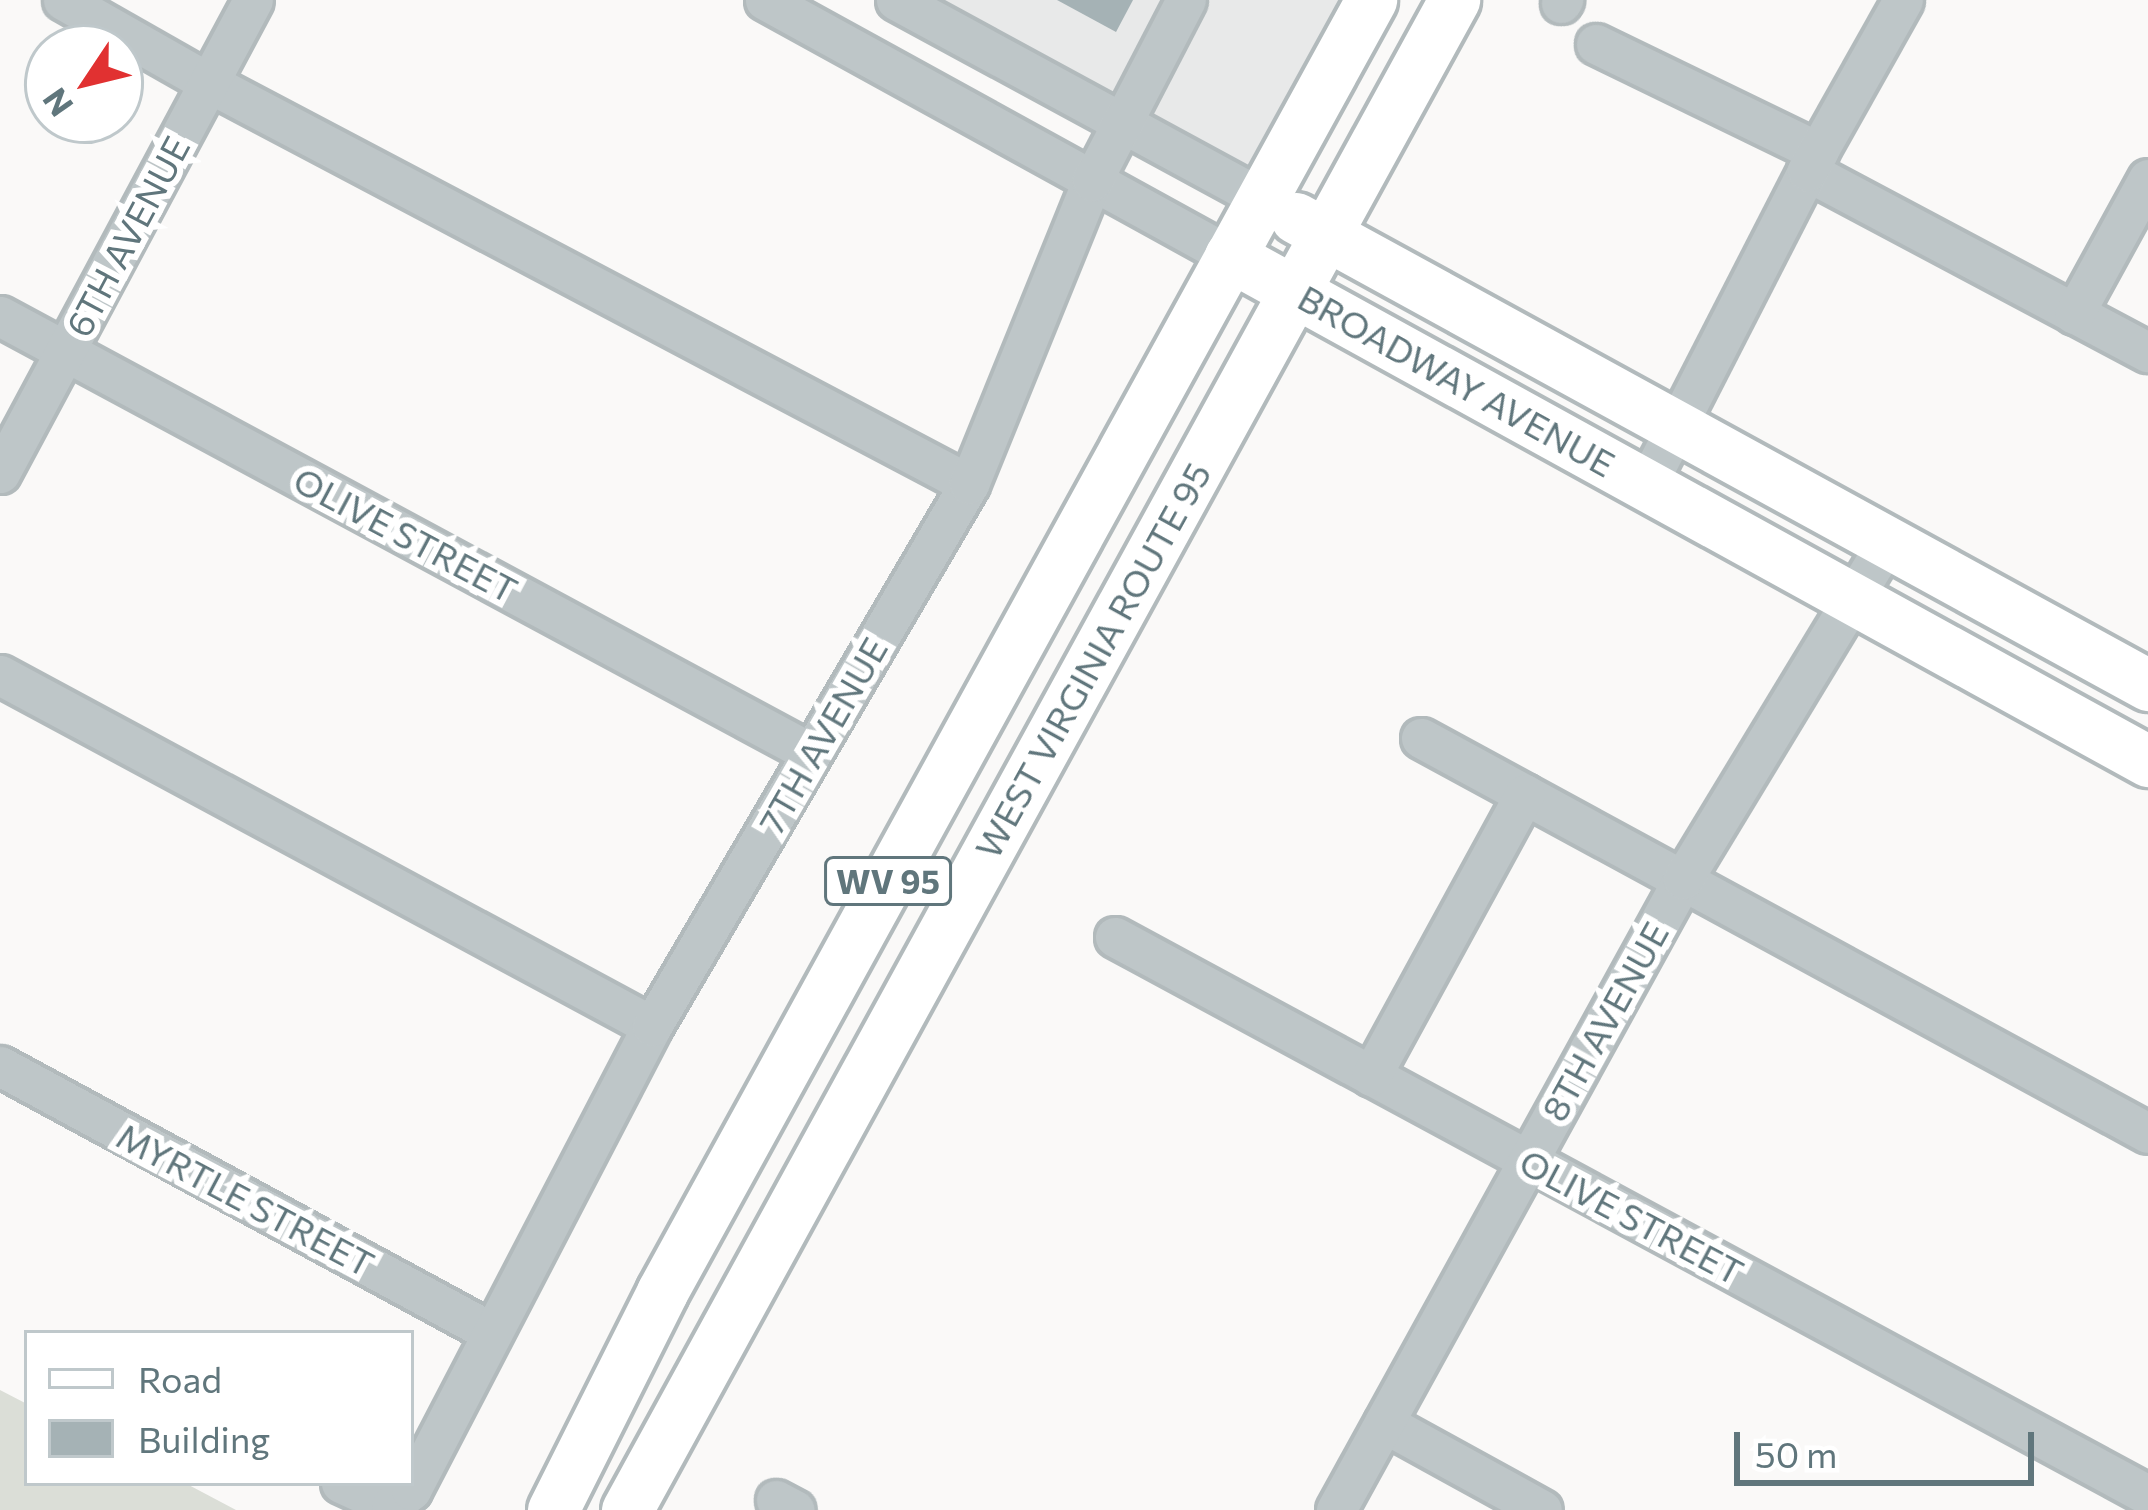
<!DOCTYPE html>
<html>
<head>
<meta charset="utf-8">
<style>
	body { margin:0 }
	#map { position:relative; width:2148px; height:1510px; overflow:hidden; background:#faf9f8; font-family:Commissioner,sans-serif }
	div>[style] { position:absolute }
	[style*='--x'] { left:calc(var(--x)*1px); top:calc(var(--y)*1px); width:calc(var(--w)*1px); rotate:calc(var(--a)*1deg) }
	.built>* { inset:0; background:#e8e9e9 }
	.green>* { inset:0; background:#dbded7 }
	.building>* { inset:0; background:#a5b2b5 }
	.roads { filter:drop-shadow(3px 0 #b2babc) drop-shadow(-3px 0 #b2babc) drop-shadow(0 3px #b2babc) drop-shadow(0 -3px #b2babc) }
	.minor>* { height:39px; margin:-19.5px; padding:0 19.5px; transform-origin:19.5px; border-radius:19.5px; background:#bec6c8 }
	.major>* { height:51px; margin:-25.5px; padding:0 25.5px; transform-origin:25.5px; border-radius:25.5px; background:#fff }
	span { translate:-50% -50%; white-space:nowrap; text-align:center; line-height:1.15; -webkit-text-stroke:12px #fff; paint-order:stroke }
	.shield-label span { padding:3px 9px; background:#fff; border:3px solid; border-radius:9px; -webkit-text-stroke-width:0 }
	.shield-label { font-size:33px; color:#60767c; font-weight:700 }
	.street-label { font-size:36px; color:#60767c }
	.legend { position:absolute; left:24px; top:1330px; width:390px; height:156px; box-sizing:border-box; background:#fff; border:3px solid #bfc8cb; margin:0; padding:15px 21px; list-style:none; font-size:36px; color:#60767c }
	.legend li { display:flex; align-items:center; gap:24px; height:60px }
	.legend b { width:60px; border:3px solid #bfc8cb }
	.north { position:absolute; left:24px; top:24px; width:120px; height:120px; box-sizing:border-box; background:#fff; border:3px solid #bfc8cb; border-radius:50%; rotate:235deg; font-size:33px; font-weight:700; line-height:48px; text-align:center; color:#60767c }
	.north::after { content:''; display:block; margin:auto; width:42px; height:54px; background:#e13131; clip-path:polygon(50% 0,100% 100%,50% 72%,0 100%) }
	.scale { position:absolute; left:1734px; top:1432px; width:300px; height:54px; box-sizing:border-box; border:6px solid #60767c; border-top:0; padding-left:15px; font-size:36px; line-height:42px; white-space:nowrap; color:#60767c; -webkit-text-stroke:9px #fff; paint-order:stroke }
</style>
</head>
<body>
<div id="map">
	<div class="built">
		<i style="clip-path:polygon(910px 0,1358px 0,1255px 190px)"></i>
	</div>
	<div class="green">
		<i style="clip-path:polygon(0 1390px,27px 1404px,27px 1483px,185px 1483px,236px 1510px,0 1510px)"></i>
	</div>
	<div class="building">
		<i style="clip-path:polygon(1057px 0,1133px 0,1116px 32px)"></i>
	</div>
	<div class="roads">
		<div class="minor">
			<i style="--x:63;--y:0;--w:168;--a:29.6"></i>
			<i style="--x:209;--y:83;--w:859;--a:27.82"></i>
			<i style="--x:765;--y:0;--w:531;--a:28.83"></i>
			<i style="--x:896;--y:0;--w:417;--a:28.5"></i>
			<i style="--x:1561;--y:3;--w:4;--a:-56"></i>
			<i style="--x:1596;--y:44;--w:247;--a:25.9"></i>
			<i style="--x:1807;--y:171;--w:386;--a:28"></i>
			<i style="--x:2074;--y:314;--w:154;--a:-61.3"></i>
			<i style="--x:0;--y:316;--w:921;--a:28.32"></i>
			<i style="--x:0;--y:473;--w:536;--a:-61.86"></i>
			<i style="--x:1647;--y:484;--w:352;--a:-62.9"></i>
			<i style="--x:1807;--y:171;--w:196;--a:-60.7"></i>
			<i style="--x:0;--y:675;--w:740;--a:28.3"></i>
			<i style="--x:1421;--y:738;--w:827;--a:28.52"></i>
			<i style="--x:1115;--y:937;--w:1174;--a:28.38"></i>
			<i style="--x:0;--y:1066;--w:558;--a:28.45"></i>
			<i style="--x:1371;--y:1076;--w:321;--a:-61.4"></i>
			<i style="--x:1384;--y:1423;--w:180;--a:28.8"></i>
			<i style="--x:341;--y:1483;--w:55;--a:24.7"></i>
			<i style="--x:391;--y:1506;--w:26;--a:-39"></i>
			<i style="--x:411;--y:1490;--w:523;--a:-62.55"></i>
			<i style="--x:652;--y:1026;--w:628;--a:-59.68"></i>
			<i style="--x:969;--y:484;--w:327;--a:-67.9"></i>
			<i style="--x:1092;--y:181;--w:204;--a:-62.6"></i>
			<i style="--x:776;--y:1500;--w:21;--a:28"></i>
			<i style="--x:1336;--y:1510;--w:720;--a:-61.19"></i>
			<i style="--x:1683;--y:879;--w:394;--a:-58.8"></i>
		</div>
		<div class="major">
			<i style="--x:1296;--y:218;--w:972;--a:28.73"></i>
			<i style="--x:1230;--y:256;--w:1048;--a:28.82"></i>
			<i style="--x:553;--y:1510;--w:244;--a:-63.4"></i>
			<i style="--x:662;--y:1292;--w:1474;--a:-61.24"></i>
			<i style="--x:627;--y:1510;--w:1722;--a:-61.29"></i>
		</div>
	</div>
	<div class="shield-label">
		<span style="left:888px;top:881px">WV 95</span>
	</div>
	<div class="street-label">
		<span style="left:127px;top:236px;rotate:-62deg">6TH AVENUE</span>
		<span style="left:1457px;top:380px;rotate:29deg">BROADWAY AVENUE</span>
		<span style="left:406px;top:534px;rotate:28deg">OLIVE STREET</span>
		<span style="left:1092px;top:660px;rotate:-61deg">WEST VIRGINIA ROUTE 95</span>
		<span style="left:822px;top:735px;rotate:-60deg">7TH AVENUE</span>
		<span style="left:1604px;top:1021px;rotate:-61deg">8TH AVENUE</span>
		<span style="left:246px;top:1199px;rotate:28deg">MYRTLE STREET</span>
		<span style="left:1632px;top:1216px;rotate:28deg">OLIVE STREET</span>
	</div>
	<ul class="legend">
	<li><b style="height:15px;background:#fff"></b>Road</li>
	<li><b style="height:33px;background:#a5b2b5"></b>Building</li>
	</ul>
	<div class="north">N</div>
	<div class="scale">50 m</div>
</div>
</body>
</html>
